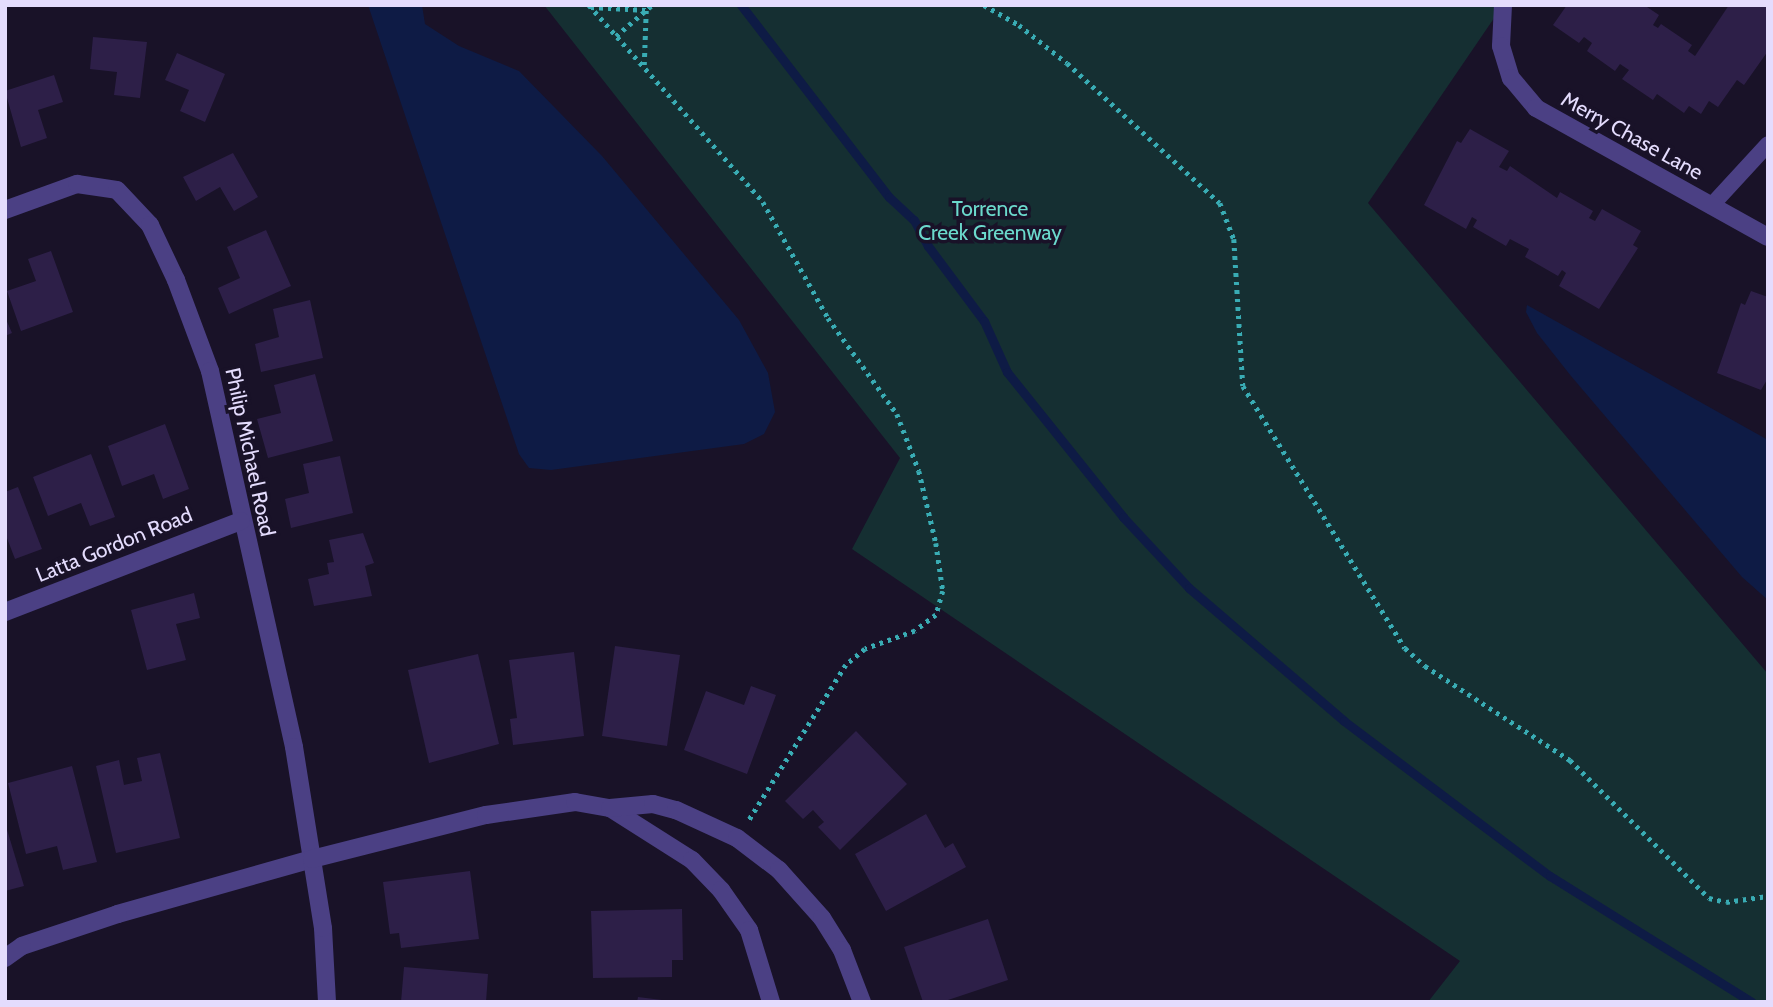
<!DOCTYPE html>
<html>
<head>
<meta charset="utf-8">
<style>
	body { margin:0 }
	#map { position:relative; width:1773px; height:1007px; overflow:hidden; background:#191228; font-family:Cabin,sans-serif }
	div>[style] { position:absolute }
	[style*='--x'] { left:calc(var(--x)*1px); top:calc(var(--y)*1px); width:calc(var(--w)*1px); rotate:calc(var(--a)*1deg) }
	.green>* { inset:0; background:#152f32 }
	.water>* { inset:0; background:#0e1b45 }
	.stream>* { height:9px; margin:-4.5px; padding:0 4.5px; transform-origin:4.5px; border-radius:4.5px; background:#0e1b45 }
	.building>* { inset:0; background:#2d1f48 }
	.path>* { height:4.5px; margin-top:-2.25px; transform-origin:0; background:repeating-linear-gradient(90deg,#39acb4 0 3.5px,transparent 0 8.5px) }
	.lane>* { height:16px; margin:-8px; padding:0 8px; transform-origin:8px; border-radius:8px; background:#4b4084 }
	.street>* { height:18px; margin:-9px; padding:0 9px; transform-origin:9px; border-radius:9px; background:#4b4084 }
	span { translate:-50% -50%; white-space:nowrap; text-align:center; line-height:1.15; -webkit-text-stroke:7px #191228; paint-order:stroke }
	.street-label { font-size:21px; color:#e4dcfd }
	.park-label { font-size:21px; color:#6bd9cc }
	.frame { position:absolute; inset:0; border:7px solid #e4dcfd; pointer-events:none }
</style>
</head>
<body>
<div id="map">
	<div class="green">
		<i style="clip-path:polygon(544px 5px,1503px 5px,1368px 203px,1768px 674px,1768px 1002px,1428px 1002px,1460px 961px,852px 549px,900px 458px)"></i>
	</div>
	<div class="water">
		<i style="clip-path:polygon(368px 5px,422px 5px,425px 24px,459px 46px,519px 71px,602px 156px,739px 320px,768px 373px,775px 412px,764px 434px,744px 444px,551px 470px,529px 468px,519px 454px)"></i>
		<i style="clip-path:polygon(1527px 305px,1768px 440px,1768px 600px,1742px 577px,1571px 376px,1537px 333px,1526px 312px)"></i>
	</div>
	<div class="stream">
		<i style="--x:741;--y:5;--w:242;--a:52.4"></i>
		<i style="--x:889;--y:197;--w:34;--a:43"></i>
		<i style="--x:914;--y:220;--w:30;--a:62"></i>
		<i style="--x:928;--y:246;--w:94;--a:53.3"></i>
		<i style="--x:984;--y:321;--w:56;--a:65.7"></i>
		<i style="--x:1007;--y:372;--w:186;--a:51.3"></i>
		<i style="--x:1123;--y:517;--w:97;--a:47.1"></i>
		<i style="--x:1189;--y:588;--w:204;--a:40.6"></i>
		<i style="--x:1344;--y:721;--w:258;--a:37"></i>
		<i style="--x:1550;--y:876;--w:238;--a:32"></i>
	</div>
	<div class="building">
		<i style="clip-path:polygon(1567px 5px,1644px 5px,1659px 15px,1653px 25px,1658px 28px,1661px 24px,1692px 45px,1688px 51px,1695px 56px,1729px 5px,1768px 5px,1768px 51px,1744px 85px,1737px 80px,1718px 107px,1709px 101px,1701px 114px,1689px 106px,1684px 113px,1657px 94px,1653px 100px,1622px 79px,1629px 70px,1620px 64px,1615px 71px,1587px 51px,1592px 43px,1584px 37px,1579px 43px,1553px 25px)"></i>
		<i style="clip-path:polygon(93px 37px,147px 42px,140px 98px,114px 95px,117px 72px,90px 69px)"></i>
		<i style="clip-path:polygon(177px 53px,225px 74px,205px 122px,180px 111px,189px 90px,165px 80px)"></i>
		<i style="clip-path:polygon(54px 75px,63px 102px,38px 110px,47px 138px,21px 147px,5px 91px)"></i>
		<i style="clip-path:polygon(1470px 129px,1509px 151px,1499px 167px,1507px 171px,1510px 166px,1557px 198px,1560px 192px,1593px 211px,1589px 218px,1595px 221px,1602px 209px,1641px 231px,1633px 245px,1638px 248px,1599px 309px,1559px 286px,1566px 273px,1562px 270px,1558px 276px,1525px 257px,1529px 249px,1510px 239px,1506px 246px,1473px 227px,1477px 220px,1472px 217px,1466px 229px,1424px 205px,1457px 141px,1461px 143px)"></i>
		<i style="clip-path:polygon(233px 153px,258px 197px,234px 211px,220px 187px,196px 201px,183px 177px)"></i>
		<i style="clip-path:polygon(266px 230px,291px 286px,229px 314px,218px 288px,240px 278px,227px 247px)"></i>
		<i style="clip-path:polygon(51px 251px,73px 312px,21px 331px,7px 291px,36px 281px,28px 259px)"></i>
		<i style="clip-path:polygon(1751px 291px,1768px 297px,1768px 378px,1761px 390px,1717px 373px,1741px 303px,1745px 305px)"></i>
		<i style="clip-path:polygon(310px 300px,323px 358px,261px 372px,255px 344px,279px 337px,273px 309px)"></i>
		<i style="clip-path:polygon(5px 317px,12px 333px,5px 336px)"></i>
		<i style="clip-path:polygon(315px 374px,333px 441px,268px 458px,257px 419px,281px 413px,274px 385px)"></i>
		<i style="clip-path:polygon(165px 424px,189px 489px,163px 499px,154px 474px,122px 486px,108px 446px)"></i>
		<i style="clip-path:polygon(91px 454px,115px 517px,90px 526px,81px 503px,48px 516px,33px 477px)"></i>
		<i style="clip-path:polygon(340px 456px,353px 513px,291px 528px,285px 499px,309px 493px,303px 464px)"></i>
		<i style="clip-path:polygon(18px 487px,42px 549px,15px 559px,5px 533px,5px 492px)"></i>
		<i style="clip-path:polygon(363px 533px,374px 563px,365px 566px,372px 596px,314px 606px,308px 579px,329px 574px,327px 563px,334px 562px,329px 540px)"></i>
		<i style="clip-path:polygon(194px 593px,200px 618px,176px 624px,186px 660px,147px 670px,131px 610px)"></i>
		<i style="clip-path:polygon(615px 646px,680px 655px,667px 746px,602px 736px)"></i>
		<i style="clip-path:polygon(574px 652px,584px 736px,513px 745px,510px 719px,517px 718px,509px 660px)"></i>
		<i style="clip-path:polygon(478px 654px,499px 744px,429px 763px,408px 670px)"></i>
		<i style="clip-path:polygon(751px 686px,776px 695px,747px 774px,684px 750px,706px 691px,744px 705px)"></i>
		<i style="clip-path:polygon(856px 731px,907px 784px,840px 850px,818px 827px,824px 822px,813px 810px,803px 819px,785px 801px)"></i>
		<i style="clip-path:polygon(160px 753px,180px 838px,116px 853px,96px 766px,119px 760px,124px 785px,142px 781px,137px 758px)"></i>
		<i style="clip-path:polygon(72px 766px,97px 862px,63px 870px,57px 846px,26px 854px,8px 783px)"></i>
		<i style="clip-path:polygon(926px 814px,945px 848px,953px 843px,966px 867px,886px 911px,855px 854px)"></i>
		<i style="clip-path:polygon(5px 823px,24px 886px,5px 891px)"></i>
		<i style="clip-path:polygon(470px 871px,479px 939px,401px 948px,399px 933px,390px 934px,383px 882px)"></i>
		<i style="clip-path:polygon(682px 909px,683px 960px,672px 960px,672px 977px,593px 978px,591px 911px)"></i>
		<i style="clip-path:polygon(988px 919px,1008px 980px,942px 1002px,923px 1002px,904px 947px)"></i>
		<i style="clip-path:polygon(404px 967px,488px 974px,486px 1002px,401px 1002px)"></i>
		<i style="clip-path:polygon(638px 997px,662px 1000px,662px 1002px,637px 1002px)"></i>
	</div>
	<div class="path">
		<i style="--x:589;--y:5;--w:263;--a:48.5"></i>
		<i style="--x:763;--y:202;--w:133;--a:60.7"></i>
		<i style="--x:828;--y:318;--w:118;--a:54.3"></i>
		<i style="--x:897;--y:414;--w:61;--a:68.9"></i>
		<i style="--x:919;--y:471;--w:74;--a:76.7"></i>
		<i style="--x:936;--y:543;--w:49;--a:81.7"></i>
		<i style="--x:943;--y:591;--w:25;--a:106"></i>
		<i style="--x:936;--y:615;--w:26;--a:143"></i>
		<i style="--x:915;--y:631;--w:53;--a:160.2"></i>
		<i style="--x:865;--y:649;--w:25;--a:140"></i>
		<i style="--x:846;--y:665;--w:183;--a:122"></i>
		<i style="--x:984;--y:5;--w:40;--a:29.7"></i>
		<i style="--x:1019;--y:25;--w:61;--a:38.4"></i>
		<i style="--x:1067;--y:63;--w:207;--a:42.5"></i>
		<i style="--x:1220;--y:203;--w:39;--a:69"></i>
		<i style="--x:1234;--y:239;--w:147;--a:86.5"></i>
		<i style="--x:1243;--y:386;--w:308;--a:58.3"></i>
		<i style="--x:1405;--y:648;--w:27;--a:42"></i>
		<i style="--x:1425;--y:666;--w:173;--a:33"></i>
		<i style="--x:1570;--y:760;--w:196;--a:44.8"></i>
		<i style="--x:1709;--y:898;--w:17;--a:13"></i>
		<i style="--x:1726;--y:902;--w:42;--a:-8.1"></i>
		<i style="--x:591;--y:7;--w:55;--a:3.1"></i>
		<i style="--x:616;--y:36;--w:48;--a:-40.7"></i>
		<i style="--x:644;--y:65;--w:55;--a:-87.9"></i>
	</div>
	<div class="lane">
		<i style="--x:1711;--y:206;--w:84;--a:-47.4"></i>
	</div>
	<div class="street">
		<i style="--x:1503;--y:5;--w:41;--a:92.8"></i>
		<i style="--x:1501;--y:46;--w:34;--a:73"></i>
		<i style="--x:1511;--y:78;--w:39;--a:50"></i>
		<i style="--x:1536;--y:108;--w:265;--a:29.1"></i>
		<i style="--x:5;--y:210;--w:77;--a:-19.9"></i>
		<i style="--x:77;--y:184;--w:40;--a:8.5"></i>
		<i style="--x:117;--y:190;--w:48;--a:46.7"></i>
		<i style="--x:150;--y:225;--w:61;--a:64.7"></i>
		<i style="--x:176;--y:280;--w:97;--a:69.5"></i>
		<i style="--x:210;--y:371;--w:385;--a:77.4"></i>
		<i style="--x:294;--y:747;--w:113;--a:80.9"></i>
		<i style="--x:312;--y:859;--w:202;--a:164.2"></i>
		<i style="--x:118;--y:914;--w:101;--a:161.6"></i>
		<i style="--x:22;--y:946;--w:21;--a:145"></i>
		<i style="--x:5;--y:612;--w:253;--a:-21.1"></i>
		<i style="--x:610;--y:808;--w:97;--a:32.4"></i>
		<i style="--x:692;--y:860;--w:42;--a:46"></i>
		<i style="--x:721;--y:890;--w:49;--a:55"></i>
		<i style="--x:749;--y:930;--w:75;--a:73"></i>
		<i style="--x:327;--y:1002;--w:74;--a:-93.1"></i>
		<i style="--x:323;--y:928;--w:70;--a:-99.1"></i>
		<i style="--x:312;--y:859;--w:179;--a:-14.2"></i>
		<i style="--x:486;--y:815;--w:90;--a:-8.3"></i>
		<i style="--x:575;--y:802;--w:36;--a:10"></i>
		<i style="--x:610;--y:808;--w:43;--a:-5.3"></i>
		<i style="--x:653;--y:804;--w:24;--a:15"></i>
		<i style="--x:676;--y:810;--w:67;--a:24.7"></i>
		<i style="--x:737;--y:838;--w:53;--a:37.3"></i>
		<i style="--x:779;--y:870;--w:64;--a:48.1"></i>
		<i style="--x:822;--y:918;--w:38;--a:58"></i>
		<i style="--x:842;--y:950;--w:56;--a:69"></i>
	</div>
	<div class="street-label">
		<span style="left:1632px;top:136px;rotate:29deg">Merry Chase Lane</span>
		<span style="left:250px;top:452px;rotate:78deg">Philip Michael Road</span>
		<span style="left:114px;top:545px;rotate:-22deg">Latta Gordon Road</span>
	</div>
	<div class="park-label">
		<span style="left:990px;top:221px">Torrence<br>Creek Greenway</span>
	</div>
	<div class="frame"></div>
</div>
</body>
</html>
